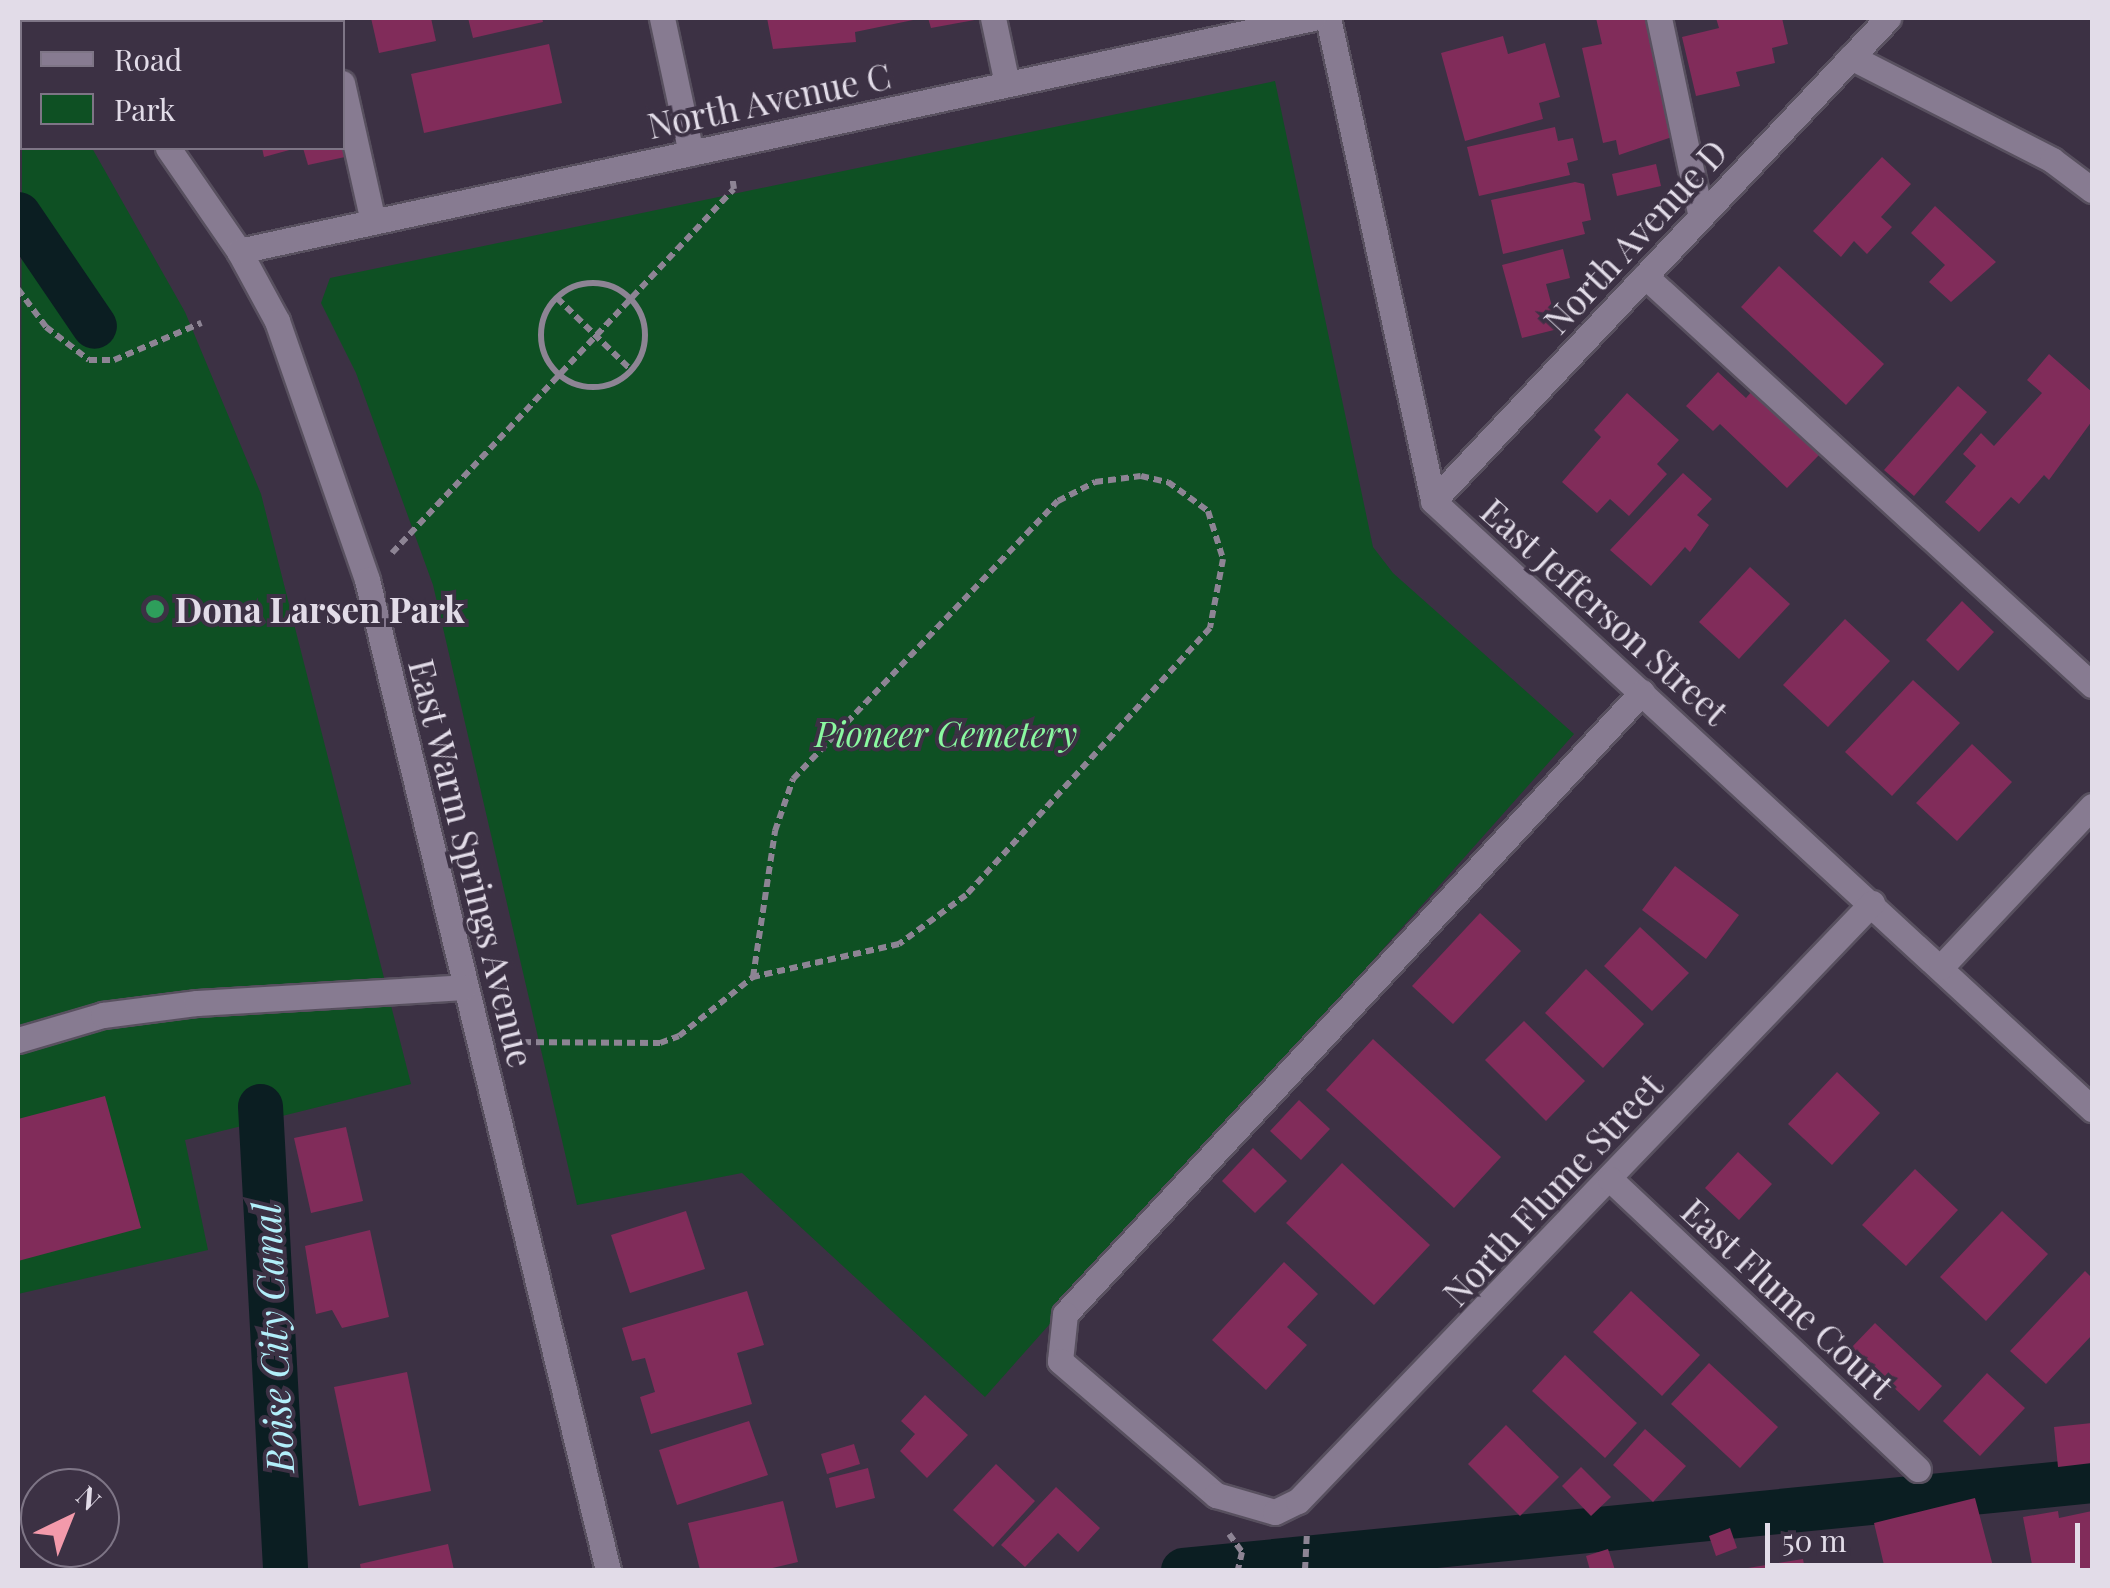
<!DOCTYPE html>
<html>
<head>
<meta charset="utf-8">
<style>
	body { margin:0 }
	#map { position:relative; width:2110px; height:1588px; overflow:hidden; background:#3c3144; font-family:"Playfair Display",serif }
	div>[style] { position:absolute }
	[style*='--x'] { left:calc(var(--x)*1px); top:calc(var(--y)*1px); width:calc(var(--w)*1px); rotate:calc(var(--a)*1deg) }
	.green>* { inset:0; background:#0e5023 }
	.canal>* { height:45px; margin:-22.5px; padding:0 22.5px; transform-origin:22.5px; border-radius:22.5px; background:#0b1e22 }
	.building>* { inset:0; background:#812c5a }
	.path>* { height:6px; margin-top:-3px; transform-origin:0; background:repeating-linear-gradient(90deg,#8d8494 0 8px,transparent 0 13px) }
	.path>.ring { margin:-3px; padding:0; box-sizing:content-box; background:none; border:6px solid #8d8494; border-radius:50% }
	.roads { filter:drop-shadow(2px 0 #58505f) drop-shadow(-2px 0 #58505f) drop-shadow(0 2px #58505f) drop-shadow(0 -2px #58505f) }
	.minor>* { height:25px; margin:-12.5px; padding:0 12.5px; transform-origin:12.5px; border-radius:12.5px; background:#877b91 }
	.dots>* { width:28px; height:28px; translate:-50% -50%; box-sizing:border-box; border:5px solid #3c3144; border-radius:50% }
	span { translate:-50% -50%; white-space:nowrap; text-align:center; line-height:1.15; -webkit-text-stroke:8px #3c3144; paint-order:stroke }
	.street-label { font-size:35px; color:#e2dce8 }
	.poi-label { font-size:35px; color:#e2dce8; font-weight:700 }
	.left { translate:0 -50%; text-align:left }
	.park-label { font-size:35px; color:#8af8a0; font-style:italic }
	.water-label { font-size:38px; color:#b2effa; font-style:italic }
	.frame { position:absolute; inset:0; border:20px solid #e2dce8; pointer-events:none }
	.legend { position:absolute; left:20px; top:20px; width:325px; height:130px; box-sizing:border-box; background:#3c3144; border:2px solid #7e7586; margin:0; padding:12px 18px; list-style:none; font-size:30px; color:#e2dce8 }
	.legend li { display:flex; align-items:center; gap:20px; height:50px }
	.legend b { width:50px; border:2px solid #7e7586 }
	.north { position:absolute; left:20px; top:1468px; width:100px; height:100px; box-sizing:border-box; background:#3c3144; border:2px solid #7e7586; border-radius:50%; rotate:43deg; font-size:28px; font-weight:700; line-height:40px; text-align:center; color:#e2dce8 }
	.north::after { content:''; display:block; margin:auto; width:35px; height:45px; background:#f39aab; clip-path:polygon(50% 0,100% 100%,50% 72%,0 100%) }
	.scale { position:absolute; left:1765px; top:1523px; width:315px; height:45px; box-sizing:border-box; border:5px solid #e2dce8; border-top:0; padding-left:12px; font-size:30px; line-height:35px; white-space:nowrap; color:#e2dce8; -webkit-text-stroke:8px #3c3144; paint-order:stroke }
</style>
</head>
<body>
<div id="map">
	<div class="green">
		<i style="clip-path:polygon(1275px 81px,1373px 547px,1393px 573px,1574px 734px,985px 1397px,742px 1173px,577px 1205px,433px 585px,356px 373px,321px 303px,330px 278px)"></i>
		<i style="clip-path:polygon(22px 142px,22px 148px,92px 148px,185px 312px,261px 494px,411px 1084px,185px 1140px,208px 1250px,18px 1294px)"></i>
	</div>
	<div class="canal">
		<i style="--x:18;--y:214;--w:135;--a:55.8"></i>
		<i style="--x:260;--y:1106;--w:465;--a:86.9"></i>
		<i style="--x:1183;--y:1570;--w:913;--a:-5.65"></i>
	</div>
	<div class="building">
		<i style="clip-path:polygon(199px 18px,278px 18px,280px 22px,200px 22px)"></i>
		<i style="clip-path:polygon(371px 18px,431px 18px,436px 41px,379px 53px)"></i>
		<i style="clip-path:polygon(468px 18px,542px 18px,543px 22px,473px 38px)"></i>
		<i style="clip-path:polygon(767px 18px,918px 18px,918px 19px,855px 32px,856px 42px,773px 49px)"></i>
		<i style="clip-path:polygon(928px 18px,980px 18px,980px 19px,931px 28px)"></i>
		<i style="clip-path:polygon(1596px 18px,1646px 18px,1672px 137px,1619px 155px,1616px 140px,1603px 143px,1582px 48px,1602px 44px)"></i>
		<i style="clip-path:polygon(1716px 18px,1782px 18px,1788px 44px,1772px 48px,1775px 63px,1736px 72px,1740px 86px,1696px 96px,1682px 37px,1719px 28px)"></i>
		<i style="clip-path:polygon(1503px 36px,1508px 54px,1545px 43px,1560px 97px,1539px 103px,1543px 119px,1465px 141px,1441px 53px)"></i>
		<i style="clip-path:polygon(549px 44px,562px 103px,424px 133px,411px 74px)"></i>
		<i style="clip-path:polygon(1555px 127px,1558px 141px,1573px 138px,1578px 160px,1567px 163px,1570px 175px,1479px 196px,1467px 147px)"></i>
		<i style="clip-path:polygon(262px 148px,293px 148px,293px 149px,264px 157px)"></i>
		<i style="clip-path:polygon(303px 148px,342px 148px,345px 157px,308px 165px)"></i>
		<i style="clip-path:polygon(1882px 157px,1911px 184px,1881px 217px,1892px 227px,1867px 254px,1854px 241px,1841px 257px,1813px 231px)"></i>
		<i style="clip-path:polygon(1656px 164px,1661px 186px,1617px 196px,1612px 174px)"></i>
		<i style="clip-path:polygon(1575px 182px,1584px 184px,1591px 220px,1582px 222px,1585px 234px,1503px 254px,1491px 200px)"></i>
		<i style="clip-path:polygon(1935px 206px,1996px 262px,1951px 302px,1929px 282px,1945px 265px,1911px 233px)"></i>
		<i style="clip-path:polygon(1563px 249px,1570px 278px,1546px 284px,1558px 329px,1522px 338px,1502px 265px)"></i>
		<i style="clip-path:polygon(1779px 266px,1884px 364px,1846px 405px,1741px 307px)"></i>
		<i style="clip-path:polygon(2049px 354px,2092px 392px,2092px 421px,2049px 480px,2044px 475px,2019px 504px,2011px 497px,1979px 532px,1945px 502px,1976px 466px,1963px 454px,1981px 433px,1994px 446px,2042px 393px,2027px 380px)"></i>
		<i style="clip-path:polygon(1718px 372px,1746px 398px,1752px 391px,1819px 455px,1787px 488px,1720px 424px,1713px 431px,1686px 406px)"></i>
		<i style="clip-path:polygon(1958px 386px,1987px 412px,1914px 496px,1884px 470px)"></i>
		<i style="clip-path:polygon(1627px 393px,1679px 440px,1657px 464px,1667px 474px,1629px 516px,1610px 499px,1597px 513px,1562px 482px,1601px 437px,1594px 430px)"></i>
		<i style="clip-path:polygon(1683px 473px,1712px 499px,1697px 515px,1709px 525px,1690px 552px,1685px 547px,1651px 586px,1610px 550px)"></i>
		<i style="clip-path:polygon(1750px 567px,1790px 604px,1739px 659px,1699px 622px)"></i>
		<i style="clip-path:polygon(1962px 601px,1994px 632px,1958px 671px,1926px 640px)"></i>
		<i style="clip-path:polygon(1845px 619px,1890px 661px,1828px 727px,1783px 685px)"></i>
		<i style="clip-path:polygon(1913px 680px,1960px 723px,1892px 796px,1845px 752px)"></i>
		<i style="clip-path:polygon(1972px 744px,2012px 782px,1957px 841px,1916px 803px)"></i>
		<i style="clip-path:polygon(1675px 866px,1739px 915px,1706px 959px,1642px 910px)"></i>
		<i style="clip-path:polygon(1480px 913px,1521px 951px,1453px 1024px,1412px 986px)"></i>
		<i style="clip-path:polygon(1640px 927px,1689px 973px,1652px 1011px,1604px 966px)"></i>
		<i style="clip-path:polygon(1586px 969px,1644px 1024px,1603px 1068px,1545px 1013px)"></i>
		<i style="clip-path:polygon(1524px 1021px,1585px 1081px,1546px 1121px,1485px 1060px)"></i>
		<i style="clip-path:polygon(1373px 1039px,1501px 1157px,1454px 1208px,1326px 1090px)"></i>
		<i style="clip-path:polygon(1837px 1072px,1880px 1113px,1832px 1165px,1788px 1124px)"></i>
		<i style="clip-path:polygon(105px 1096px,141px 1228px,18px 1261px,18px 1119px)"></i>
		<i style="clip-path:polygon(1299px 1100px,1330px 1129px,1301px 1160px,1270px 1131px)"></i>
		<i style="clip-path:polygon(346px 1127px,363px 1201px,311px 1213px,294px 1138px)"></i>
		<i style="clip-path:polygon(1253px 1148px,1287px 1181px,1255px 1213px,1222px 1181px)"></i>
		<i style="clip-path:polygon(1738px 1152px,1772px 1184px,1739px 1220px,1705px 1188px)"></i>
		<i style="clip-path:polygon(1342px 1163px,1430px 1245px,1374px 1305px,1286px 1223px)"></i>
		<i style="clip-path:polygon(1915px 1169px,1958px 1210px,1906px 1266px,1862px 1225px)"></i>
		<i style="clip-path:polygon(686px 1211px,705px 1269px,630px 1293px,611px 1235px)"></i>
		<i style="clip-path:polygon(2002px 1211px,2048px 1254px,1986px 1321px,1940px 1277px)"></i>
		<i style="clip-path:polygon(370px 1230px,389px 1317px,342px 1328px,332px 1310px,316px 1314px,305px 1246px)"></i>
		<i style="clip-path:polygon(1284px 1262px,1318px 1294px,1287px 1327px,1307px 1345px,1266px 1390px,1212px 1340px)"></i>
		<i style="clip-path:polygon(2085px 1271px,2092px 1278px,2092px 1335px,2046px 1384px,2010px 1351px)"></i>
		<i style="clip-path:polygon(747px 1291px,764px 1345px,737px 1353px,752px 1404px,651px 1434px,640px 1397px,655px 1392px,645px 1358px,632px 1361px,622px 1328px)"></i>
		<i style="clip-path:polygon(1631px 1291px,1700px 1355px,1662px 1396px,1593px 1332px)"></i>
		<i style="clip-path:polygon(1875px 1323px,1942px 1386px,1919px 1411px,1851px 1348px)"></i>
		<i style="clip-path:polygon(1565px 1355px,1637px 1423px,1605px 1458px,1532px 1391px)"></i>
		<i style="clip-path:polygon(1709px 1363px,1778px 1427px,1740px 1468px,1671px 1404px)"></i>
		<i style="clip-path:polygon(407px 1372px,431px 1491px,359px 1506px,334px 1387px)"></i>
		<i style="clip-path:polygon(1987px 1373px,2025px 1408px,1980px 1456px,1943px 1421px)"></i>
		<i style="clip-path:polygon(925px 1395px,968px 1435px,927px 1478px,900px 1451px,915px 1434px,901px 1421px)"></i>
		<i style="clip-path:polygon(749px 1421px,768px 1475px,677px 1505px,659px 1450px)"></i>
		<i style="clip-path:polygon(2092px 1423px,2092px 1463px,2058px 1467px,2054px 1427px)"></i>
		<i style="clip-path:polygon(1506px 1425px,1559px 1477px,1520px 1516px,1468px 1464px)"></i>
		<i style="clip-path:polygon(1645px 1429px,1686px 1466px,1653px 1502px,1613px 1465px)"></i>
		<i style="clip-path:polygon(854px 1444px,860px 1464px,827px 1474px,821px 1454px)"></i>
		<i style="clip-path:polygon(996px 1464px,1035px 1501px,993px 1547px,953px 1510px)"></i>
		<i style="clip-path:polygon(1581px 1467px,1611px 1497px,1591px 1516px,1562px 1486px)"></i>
		<i style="clip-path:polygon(868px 1468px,875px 1498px,836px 1508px,829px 1478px)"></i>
		<i style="clip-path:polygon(1056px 1487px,1100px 1528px,1078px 1552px,1058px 1533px,1025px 1567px,1001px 1545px)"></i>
		<i style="clip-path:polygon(1975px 1498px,1994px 1570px,1870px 1570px,1884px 1565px,1874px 1523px)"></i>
		<i style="clip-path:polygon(783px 1501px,798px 1562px,764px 1570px,700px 1570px,688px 1523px)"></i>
		<i style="clip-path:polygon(2058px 1511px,2059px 1518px,2092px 1511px,2092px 1570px,2033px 1570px,2023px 1517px)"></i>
		<i style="clip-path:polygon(1730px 1528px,1737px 1548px,1716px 1556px,1709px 1536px)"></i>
		<i style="clip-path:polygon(448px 1544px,454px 1570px,361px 1570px,360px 1564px)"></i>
		<i style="clip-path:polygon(1608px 1549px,1615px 1570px,1590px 1570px,1586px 1556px)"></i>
		<i style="clip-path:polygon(1803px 1559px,1805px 1570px,1748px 1570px,1748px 1568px)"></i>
	</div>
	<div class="path">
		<i class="ring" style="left:541px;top:283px;width:98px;height:98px"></i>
		<i style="--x:18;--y:289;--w:47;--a:53.6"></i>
		<i style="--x:46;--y:327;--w:54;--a:37.5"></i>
		<i style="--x:89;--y:360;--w:25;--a:0"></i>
		<i style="--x:114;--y:360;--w:95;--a:-23"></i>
		<i style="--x:557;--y:298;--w:105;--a:44.2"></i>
		<i style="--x:392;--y:553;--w:499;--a:-46.8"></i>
		<i style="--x:734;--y:189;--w:12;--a:-99"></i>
		<i style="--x:510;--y:1042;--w:150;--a:0.4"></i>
		<i style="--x:660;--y:1043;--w:20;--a:-20"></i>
		<i style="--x:679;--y:1036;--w:95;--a:-38.6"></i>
		<i style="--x:753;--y:977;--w:148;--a:-81.4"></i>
		<i style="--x:775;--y:831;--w:55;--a:-70.9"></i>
		<i style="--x:793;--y:779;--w:384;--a:-46.4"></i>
		<i style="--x:1058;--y:501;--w:42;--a:-27.2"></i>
		<i style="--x:1095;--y:482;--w:46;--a:-7.4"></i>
		<i style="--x:1141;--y:476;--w:28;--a:13"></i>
		<i style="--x:1168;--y:482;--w:49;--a:35.9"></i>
		<i style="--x:1208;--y:511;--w:50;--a:72.6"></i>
		<i style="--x:1223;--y:559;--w:70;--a:100.7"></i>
		<i style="--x:1210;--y:628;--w:362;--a:132.4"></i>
		<i style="--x:966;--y:895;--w:83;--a:143.8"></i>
		<i style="--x:899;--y:944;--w:150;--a:167.3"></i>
		<i style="--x:1229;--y:1534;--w:22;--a:54"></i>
		<i style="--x:1242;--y:1552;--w:18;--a:103"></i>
		<i style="--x:1305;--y:1570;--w:37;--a:-87"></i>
	</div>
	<div class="roads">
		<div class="minor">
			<i style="--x:79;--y:18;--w:5;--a:53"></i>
			<i style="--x:328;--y:18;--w:4;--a:76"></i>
			<i style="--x:662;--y:18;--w:138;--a:77.9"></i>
			<i style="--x:993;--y:18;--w:67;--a:78"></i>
			<i style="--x:1328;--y:18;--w:494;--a:77.7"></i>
			<i style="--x:1433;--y:501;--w:897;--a:42.69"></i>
			<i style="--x:1659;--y:18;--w:203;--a:78.1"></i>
			<i style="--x:1851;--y:57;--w:226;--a:27.1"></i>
			<i style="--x:2052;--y:160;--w:50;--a:36.9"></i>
			<i style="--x:342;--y:83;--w:142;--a:77.4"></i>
			<i style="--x:168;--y:148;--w:125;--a:55.4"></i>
			<i style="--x:239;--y:251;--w:80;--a:61.5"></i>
			<i style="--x:277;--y:321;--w:274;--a:70.8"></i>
			<i style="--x:367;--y:580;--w:1019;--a:76.32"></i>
			<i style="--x:239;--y:251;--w:1099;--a:-12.24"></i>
			<i style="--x:1645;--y:276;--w:606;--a:42.46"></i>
			<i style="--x:1433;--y:501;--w:664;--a:-46.71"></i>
			<i style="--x:1642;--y:692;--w:848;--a:132.85"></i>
			<i style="--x:1065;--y:1314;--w:47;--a:96.1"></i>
			<i style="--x:1060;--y:1361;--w:206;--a:40.7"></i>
			<i style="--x:1216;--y:1495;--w:61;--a:16.1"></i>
			<i style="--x:1275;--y:1512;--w:25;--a:-26"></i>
			<i style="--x:1298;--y:1501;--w:829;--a:-46.17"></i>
			<i style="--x:1941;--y:967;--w:221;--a:-46.8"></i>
			<i style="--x:18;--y:1040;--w:89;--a:-16.4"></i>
			<i style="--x:103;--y:1015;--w:95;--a:-7.3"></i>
			<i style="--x:197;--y:1003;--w:268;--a:-3.4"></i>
			<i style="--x:1610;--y:1179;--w:423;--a:43.3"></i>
		</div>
	</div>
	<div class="dots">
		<i style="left:155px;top:609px;background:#2e9e5b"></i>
	</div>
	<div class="street-label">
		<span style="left:769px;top:100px;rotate:-12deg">North Avenue C</span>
		<span style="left:1635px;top:236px;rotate:-47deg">North Avenue D</span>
		<span style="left:1605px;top:611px;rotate:42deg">East Jefferson Street</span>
		<span style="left:472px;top:863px;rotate:76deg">East Warm Springs Avenue</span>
		<span style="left:1552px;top:1189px;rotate:-47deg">North Flume Street</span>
		<span style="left:1788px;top:1298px;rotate:43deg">East Flume Court</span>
	</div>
	<div class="poi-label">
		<span class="left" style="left:175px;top:609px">Dona Larsen Park</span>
	</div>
	<div class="park-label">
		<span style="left:946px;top:733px">Pioneer Cemetery</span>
	</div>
	<div class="water-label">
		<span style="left:272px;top:1338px;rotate:-93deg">Boise City Canal</span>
	</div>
	<div class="frame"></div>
	<ul class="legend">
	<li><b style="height:12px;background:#877b91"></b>Road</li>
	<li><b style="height:28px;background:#0e5023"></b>Park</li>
	</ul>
	<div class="north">N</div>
	<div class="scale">50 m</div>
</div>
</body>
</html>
